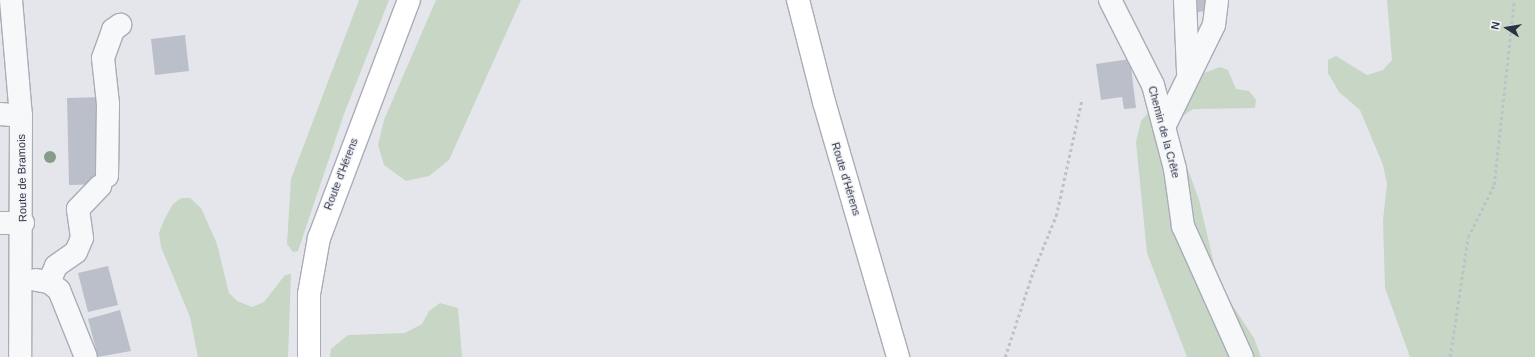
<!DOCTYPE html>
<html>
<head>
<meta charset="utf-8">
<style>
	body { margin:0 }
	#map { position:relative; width:1535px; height:357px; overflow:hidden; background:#e4e6ec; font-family:Helvetica,sans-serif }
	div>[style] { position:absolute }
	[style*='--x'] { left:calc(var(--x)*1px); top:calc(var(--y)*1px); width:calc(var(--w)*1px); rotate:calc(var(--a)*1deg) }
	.green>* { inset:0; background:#c8d6c5 }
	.building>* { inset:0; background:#bbbfc9 }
	.path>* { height:2.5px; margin-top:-1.25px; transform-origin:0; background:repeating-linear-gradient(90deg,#bec1c7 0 3px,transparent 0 6px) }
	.roads { filter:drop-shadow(1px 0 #a9acb6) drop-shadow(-1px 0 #a9acb6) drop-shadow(0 1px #a9acb6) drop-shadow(0 -1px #a9acb6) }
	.minor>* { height:22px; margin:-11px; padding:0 11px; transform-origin:11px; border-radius:11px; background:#f7f8fa }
	.major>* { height:22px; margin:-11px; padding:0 11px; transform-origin:11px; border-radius:11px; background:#fff }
	.trees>* { width:12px; height:12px; margin:-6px; border-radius:50%; background:#889c8a }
	span { translate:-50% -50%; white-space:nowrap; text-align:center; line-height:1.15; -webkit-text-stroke:3px #f4f5f9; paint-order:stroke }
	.street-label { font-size:11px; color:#2b3244 }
	.north { position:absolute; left:1487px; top:8px; width:40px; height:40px; -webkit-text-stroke:3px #f4f5f9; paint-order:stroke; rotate:282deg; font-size:11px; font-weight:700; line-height:16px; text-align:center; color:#2b3244 }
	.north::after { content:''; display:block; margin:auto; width:14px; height:18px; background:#2b3244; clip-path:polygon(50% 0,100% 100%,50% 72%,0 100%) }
</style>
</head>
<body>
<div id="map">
	<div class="green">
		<i style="clip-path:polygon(359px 0,389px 0,344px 114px,298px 251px,293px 252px,287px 244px,291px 179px)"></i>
		<i style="clip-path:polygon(436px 0,521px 0,449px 160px,429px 176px,406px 181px,384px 165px,378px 145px,384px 120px)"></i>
		<i style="clip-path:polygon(1387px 0,1535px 0,1535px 357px,1410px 357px,1385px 288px,1383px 220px,1387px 184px,1383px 165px,1360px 110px,1339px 92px,1328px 73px,1328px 60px,1336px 56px,1367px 75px,1383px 70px,1392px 60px)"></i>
		<i style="clip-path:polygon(1220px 67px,1228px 70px,1236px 89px,1249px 91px,1256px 100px,1255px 108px,1193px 109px,1180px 118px,1176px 136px,1199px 200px,1219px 285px,1254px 338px,1261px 357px,1187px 357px,1147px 253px,1136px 142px,1141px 121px,1173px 85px)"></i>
		<i style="clip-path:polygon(181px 198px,190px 198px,201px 208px,217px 244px,229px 293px,237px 301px,252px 307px,264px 302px,285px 275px,291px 274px,288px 357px,198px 357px,190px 317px,161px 247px,159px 233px,164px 220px,173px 204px)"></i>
		<i style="clip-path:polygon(440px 303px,458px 308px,462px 357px,330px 357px,331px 349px,348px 335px,405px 333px,422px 324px,429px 311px)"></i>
	</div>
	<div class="building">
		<i style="clip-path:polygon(1197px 0,1211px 0,1212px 10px,1198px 12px)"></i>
		<i style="clip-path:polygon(185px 35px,189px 71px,155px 75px,151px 39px)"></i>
		<i style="clip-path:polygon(1130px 59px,1136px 108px,1124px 109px,1122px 97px,1101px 100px,1096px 64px)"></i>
		<i style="clip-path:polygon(103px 97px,104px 184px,69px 185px,67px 98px)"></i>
		<i style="clip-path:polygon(108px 266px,118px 305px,88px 312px,78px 273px)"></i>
		<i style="clip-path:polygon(120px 310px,131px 351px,98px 357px,88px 319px)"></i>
	</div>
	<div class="path">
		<i style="--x:1005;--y:357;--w:89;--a:-71.8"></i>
		<i style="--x:1033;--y:272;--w:61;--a:-67.7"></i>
		<i style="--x:1056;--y:216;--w:120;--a:-77.5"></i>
		<i style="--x:1450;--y:357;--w:121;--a:-81.5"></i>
		<i style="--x:1468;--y:237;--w:58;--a:-63.4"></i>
		<i style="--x:1494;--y:185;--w:186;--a:-83.8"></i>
	</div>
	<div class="roads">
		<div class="minor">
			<i style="--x:11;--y:0;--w:116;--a:85.1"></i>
			<i style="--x:21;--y:116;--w:241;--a:90.2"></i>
			<i style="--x:1110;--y:0;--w:95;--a:63.2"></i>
			<i style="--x:1153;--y:85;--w:87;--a:75.3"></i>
			<i style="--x:1175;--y:169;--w:58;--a:82"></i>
			<i style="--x:1183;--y:226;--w:144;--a:65.8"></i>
			<i style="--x:1185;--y:0;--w:72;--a:87.6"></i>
			<i style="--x:0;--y:114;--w:21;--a:5"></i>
			<i style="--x:1164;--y:127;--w:114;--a:-63.9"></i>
			<i style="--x:1214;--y:25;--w:25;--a:-83"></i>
			<i style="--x:107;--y:176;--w:72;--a:-89.2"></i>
			<i style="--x:108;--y:104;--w:46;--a:-96.2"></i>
			<i style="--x:103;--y:58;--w:30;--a:-70"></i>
			<i style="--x:113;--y:30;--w:9;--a:-36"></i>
			<i style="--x:0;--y:223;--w:23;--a:0"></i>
			<i style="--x:36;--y:280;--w:13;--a:9"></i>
			<i style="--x:49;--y:282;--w:13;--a:39"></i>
			<i style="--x:59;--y:290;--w:72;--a:68.1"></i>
			<i style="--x:49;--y:282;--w:17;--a:-66"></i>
			<i style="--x:56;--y:266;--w:24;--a:-35"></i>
			<i style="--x:76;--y:252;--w:15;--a:-67"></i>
			<i style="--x:82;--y:238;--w:29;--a:-98"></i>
			<i style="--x:78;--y:209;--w:32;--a:-46"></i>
		</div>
		<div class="major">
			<i style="--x:798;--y:0;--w:105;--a:75.7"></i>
			<i style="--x:824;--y:102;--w:266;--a:73.8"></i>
			<i style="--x:309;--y:357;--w:63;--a:-90"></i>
			<i style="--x:309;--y:294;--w:57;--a:-79.9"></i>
			<i style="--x:319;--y:238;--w:254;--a:-69.3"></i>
		</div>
	</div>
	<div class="trees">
		<i style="left:50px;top:157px"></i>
	</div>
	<div class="street-label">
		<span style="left:1164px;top:132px;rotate:75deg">Chemin de la Crête</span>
		<span style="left:341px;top:174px;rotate:-69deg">Route d'Hérens</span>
		<span style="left:22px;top:178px;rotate:-91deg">Route de Bramois</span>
		<span style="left:846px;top:179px;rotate:73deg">Route d'Hérens</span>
	</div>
	<div class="north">N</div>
</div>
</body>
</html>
